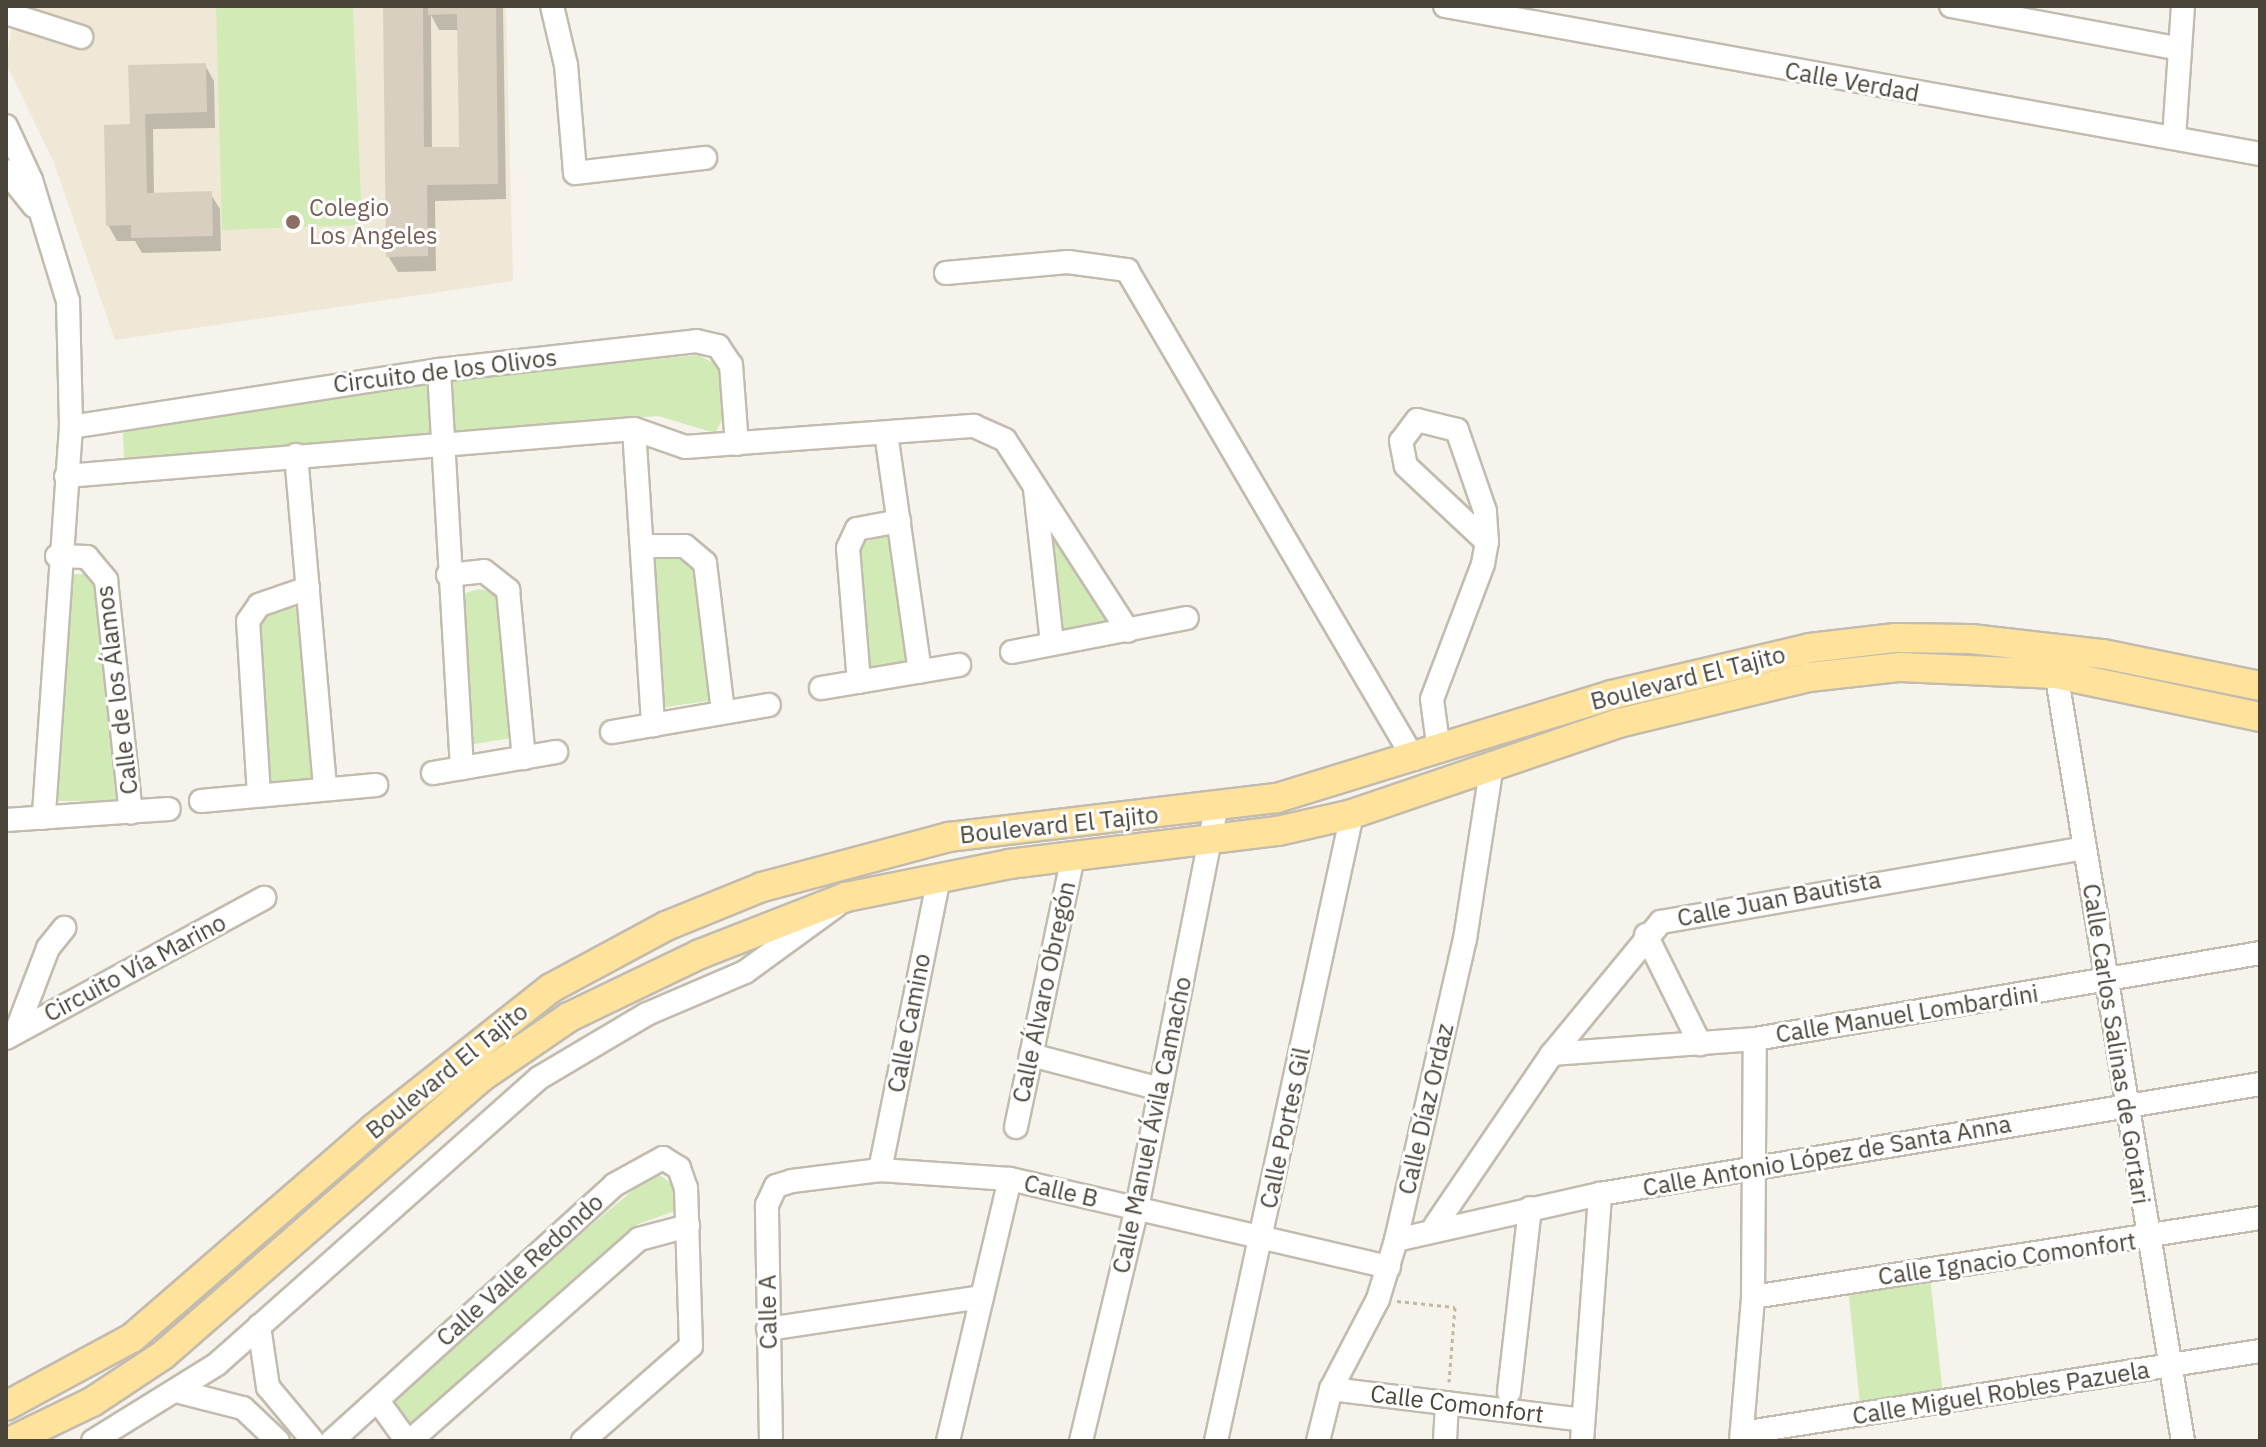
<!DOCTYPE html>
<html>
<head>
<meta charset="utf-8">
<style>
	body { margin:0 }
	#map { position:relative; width:2266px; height:1447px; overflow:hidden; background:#f6f3ec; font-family:"IBM Plex Sans",sans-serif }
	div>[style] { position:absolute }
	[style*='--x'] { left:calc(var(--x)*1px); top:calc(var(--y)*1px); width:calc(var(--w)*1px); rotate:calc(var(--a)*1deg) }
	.education>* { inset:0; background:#efe8d6 }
	.green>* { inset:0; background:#d2eab5 }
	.shadow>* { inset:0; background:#0003 }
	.building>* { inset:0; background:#d8cfc1 }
	.path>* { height:3px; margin-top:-1.5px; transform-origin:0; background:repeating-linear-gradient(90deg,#c4b79f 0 4px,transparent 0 8px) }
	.roads { filter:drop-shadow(2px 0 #c2bbae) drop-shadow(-2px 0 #c2bbae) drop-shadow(0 2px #c2bbae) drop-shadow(0 -2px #c2bbae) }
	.minor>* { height:22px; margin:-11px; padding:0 11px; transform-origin:11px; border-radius:11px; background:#fff }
	.major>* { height:28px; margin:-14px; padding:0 14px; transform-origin:14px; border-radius:14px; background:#ffe39c }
	.dots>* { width:22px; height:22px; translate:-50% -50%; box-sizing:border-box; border:4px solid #fff; border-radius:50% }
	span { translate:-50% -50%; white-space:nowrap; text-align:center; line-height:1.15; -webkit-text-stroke:6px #fff; paint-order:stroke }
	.street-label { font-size:24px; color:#4b4439 }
	.education-label { font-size:24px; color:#785e54 }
	.left { translate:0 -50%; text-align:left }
	.frame { position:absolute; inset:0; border:8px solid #4b4439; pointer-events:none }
</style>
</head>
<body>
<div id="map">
	<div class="education">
		<i style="clip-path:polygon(15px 6px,506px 6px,513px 281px,115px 340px,54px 163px,6px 63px)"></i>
	</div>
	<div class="green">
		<i style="clip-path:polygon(216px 6px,353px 6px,362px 225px,222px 230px)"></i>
		<i style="clip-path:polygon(698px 355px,720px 366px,723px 419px,715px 433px,658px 416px,124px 459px,123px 432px,454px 379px)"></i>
		<i style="clip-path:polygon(1042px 507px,1117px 620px,1055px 631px)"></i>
		<i style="clip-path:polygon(891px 535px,912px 667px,864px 675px,857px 544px)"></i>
		<i style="clip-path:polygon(679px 549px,694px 560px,716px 700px,659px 708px,651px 551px)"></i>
		<i style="clip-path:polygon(70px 574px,95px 574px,118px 801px,55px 801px)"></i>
		<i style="clip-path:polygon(479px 589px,496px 592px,512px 738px,468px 745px,465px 593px)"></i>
		<i style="clip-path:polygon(304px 606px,323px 782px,265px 786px,258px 613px)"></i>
		<i style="clip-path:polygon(655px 1172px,677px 1187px,675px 1211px,638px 1224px,405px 1428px,384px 1397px)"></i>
		<i style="clip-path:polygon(1930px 1277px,1943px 1395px,1860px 1404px,1848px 1287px)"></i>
	</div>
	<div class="shadow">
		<i style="clip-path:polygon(evenodd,385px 6px,503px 6px,506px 199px,435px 201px,436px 271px,398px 272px,388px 256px,385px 6px,431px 15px,439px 30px,459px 30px,461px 149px,432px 149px,431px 15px)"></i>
		<i style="clip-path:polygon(205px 65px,214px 81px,215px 128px,153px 129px,154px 194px,210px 193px,220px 209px,221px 251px,142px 253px,135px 241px,117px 241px,108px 225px,132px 126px,130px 67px)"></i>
	</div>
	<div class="building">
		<i style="clip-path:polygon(383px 6px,423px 6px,424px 147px,459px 147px,457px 14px,428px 15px,428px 6px,496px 6px,498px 184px,427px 185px,428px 256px,386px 257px)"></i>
		<i style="clip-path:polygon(206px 63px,207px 112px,145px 114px,147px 193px,212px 191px,213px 236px,131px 238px,131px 225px,106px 226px,104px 125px,130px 124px,128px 65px)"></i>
	</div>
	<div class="path">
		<i style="--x:1397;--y:1301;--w:58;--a:5.9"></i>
		<i style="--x:1455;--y:1307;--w:75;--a:94.6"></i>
	</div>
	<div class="roads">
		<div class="minor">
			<i style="--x:552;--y:6;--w:61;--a:76.7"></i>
			<i style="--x:566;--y:65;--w:108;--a:85.2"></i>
			<i style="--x:575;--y:173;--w:131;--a:-6.6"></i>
			<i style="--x:1445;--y:6;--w:828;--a:10.29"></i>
			<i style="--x:1951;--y:6;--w:233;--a:10.6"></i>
			<i style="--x:6;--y:13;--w:79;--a:17.7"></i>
			<i style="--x:6;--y:126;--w:60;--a:65.2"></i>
			<i style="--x:31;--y:180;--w:127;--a:73"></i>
			<i style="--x:68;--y:301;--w:126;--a:88.6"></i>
			<i style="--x:71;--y:427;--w:392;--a:94"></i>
			<i style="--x:2174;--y:138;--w:132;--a:-86.1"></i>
			<i style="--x:6;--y:171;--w:45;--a:51.3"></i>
			<i style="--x:946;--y:273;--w:122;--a:-5.2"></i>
			<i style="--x:1068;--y:262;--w:60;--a:7.7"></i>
			<i style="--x:1127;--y:270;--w:567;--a:59.59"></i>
			<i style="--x:439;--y:370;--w:399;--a:86.7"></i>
			<i style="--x:71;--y:427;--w:372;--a:-8.8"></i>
			<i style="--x:439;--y:370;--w:259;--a:-6.4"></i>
			<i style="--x:696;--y:341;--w:23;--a:13"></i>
			<i style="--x:718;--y:346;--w:23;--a:56"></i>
			<i style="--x:731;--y:365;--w:79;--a:85.7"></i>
			<i style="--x:634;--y:429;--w:297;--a:86.3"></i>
			<i style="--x:886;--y:433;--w:241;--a:81.9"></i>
			<i style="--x:296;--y:455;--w:335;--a:85"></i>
			<i style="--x:66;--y:476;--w:570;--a:-4.73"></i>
			<i style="--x:634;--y:429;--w:54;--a:19.4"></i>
			<i style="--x:685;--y:447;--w:290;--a:-4.2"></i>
			<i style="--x:974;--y:426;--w:34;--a:24"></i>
			<i style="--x:1005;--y:440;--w:227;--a:57.2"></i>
			<i style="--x:1035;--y:489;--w:156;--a:83.7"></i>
			<i style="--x:646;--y:546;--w:39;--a:0"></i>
			<i style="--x:685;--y:546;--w:26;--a:40"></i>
			<i style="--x:705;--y:563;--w:150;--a:83.1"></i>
			<i style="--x:57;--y:556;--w:30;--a:2"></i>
			<i style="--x:87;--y:557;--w:30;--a:50"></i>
			<i style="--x:106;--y:580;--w:234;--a:83.9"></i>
			<i style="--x:448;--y:575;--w:36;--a:-6"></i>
			<i style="--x:484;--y:571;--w:31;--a:38"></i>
			<i style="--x:508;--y:590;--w:169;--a:84.6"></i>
			<i style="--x:1012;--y:652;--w:178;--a:-11"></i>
			<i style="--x:2054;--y:660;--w:792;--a:80.62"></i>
			<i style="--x:859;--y:682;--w:134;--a:-94.7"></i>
			<i style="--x:848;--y:548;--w:21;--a:-65"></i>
			<i style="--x:857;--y:529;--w:43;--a:-10.8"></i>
			<i style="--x:821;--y:688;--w:140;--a:-9.5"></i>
			<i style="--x:612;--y:732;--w:159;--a:-9.8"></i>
			<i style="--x:1439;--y:751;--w:52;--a:-97.7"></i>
			<i style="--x:1432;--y:699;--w:144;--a:-69.3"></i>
			<i style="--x:1483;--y:564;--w:22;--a:-80"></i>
			<i style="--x:1487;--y:542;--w:31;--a:-94"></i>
			<i style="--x:1485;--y:511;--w:86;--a:-109.1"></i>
			<i style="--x:1457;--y:430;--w:41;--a:-166"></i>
			<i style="--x:1417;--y:420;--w:26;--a:127"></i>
			<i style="--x:1401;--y:441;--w:25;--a:79"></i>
			<i style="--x:1406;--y:466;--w:111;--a:43.2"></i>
			<i style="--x:433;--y:773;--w:125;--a:-9.7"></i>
			<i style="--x:259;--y:795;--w:174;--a:-93.6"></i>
			<i style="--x:248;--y:621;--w:19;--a:-55"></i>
			<i style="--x:259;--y:605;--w:52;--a:-19.1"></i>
			<i style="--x:201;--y:801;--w:176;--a:-5.2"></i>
			<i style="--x:6;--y:820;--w:163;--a:-3.9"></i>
			<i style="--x:1646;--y:935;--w:122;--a:63.6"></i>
			<i style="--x:16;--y:1032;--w:90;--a:-69.1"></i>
			<i style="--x:48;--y:948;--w:26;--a:-51"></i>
			<i style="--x:6;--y:1038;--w:294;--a:-28.5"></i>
			<i style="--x:1552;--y:1054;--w:204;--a:-4.2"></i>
			<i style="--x:1755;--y:1039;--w:512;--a:-9.66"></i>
			<i style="--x:1031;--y:1055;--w:134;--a:14.7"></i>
			<i style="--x:1016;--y:1127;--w:276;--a:-78.1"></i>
			<i style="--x:880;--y:1170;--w:299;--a:-78.6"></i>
			<i style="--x:1435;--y:1226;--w:208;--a:-55.8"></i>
			<i style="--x:1552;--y:1054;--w:171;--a:-50.5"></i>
			<i style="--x:1661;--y:922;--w:428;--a:-9.9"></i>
			<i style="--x:1396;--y:1240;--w:209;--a:-12.7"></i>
			<i style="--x:1600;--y:1194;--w:669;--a:-9.46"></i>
			<i style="--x:1753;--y:1297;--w:513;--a:-8.86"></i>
			<i style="--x:259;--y:1326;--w:62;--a:81.6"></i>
			<i style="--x:268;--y:1387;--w:70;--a:50.2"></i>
			<i style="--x:768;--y:1329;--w:216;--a:-8.5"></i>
			<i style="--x:1331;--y:1389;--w:254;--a:7"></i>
			<i style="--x:180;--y:1392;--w:65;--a:14.3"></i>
			<i style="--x:243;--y:1408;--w:48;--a:43.3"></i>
			<i style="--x:1509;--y:1392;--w:185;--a:-83.5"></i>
			<i style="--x:378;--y:1401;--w:49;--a:54.1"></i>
			<i style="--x:1742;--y:1433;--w:524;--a:-9"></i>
			<i style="--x:93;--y:1441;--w:146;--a:-31.8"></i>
			<i style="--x:217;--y:1364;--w:431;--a:-41.6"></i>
			<i style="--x:539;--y:1078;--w:126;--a:-30.7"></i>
			<i style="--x:647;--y:1014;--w:107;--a:-23.2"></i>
			<i style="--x:745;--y:972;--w:112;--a:-36"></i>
			<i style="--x:332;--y:1441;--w:381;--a:-42.2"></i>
			<i style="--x:614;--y:1185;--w:56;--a:-28.9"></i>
			<i style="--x:663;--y:1158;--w:19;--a:32"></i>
			<i style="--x:679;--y:1168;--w:21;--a:71"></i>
			<i style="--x:686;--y:1188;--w:158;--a:88.2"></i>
			<i style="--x:691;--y:1346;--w:144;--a:138.7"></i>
			<i style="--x:410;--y:1441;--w:305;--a:-41.4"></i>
			<i style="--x:639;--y:1239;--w:51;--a:-14.9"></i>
			<i style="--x:771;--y:1441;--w:236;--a:-91"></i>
			<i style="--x:767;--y:1205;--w:21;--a:-65"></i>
			<i style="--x:776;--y:1186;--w:17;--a:-17"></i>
			<i style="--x:792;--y:1181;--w:89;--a:-7.1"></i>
			<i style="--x:880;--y:1170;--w:130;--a:4"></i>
			<i style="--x:1010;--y:1179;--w:389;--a:13.1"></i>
			<i style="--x:948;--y:1441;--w:269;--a:-76.7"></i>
			<i style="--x:1081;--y:1441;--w:240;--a:-76.5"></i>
			<i style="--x:1137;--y:1208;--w:408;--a:-78.8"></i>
			<i style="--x:1216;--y:1441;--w:642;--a:-77.76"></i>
			<i style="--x:1318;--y:1441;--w:54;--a:-76"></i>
			<i style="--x:1331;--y:1389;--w:102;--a:-62.4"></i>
			<i style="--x:1378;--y:1299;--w:62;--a:-73"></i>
			<i style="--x:1396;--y:1240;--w:309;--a:-77.1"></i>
			<i style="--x:1465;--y:939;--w:177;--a:-81.2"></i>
			<i style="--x:1445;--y:1441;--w:38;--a:-87"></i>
			<i style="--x:1582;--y:1441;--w:248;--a:-85.8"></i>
			<i style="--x:1741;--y:1441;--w:144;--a:-85.2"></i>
			<i style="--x:1753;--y:1297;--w:258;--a:-89.6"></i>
		</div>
		<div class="major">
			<i style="--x:6;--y:1406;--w:143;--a:-28.4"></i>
			<i style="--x:132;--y:1338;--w:319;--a:-40.9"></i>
			<i style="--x:373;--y:1129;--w:227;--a:-38.4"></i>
			<i style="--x:551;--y:988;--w:131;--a:-28.3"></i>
			<i style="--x:666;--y:926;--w:104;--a:-22.1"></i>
			<i style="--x:762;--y:887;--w:194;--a:-15"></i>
			<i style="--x:949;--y:837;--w:330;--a:-6.8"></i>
			<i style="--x:1277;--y:798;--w:350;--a:-17.1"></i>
			<i style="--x:1611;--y:695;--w:204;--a:-13.3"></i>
			<i style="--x:1810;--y:648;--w:86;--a:-6.7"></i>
			<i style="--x:1895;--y:638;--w:76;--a:0.8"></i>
			<i style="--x:1971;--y:639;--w:133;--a:6.5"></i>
			<i style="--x:2103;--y:654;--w:160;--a:11.5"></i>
			<i style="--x:11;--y:1441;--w:90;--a:-25.7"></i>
			<i style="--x:92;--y:1402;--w:85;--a:-33.5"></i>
			<i style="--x:163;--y:1355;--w:421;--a:-41.1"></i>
			<i style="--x:480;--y:1078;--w:108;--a:-34.4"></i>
			<i style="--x:569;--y:1017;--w:145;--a:-25.7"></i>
			<i style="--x:700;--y:954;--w:157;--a:-21.3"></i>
			<i style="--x:846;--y:897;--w:166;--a:-11.4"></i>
			<i style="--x:1009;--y:864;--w:271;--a:-7"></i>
			<i style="--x:1278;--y:831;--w:76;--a:-12.9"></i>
			<i style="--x:1352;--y:814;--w:282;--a:-18.8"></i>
			<i style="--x:1619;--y:723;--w:195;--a:-13.6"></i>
			<i style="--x:1809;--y:677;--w:92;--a:-6.3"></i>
			<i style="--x:1900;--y:667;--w:156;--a:2.6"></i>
			<i style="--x:2056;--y:674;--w:208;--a:11.9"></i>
		</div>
	</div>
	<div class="dots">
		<i style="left:293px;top:222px;background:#8d6e63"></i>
	</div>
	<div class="street-label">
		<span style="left:1852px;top:82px;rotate:10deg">Calle Verdad</span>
		<span style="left:445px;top:371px;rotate:-7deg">Circuito de los Olivos</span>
		<span style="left:1688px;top:678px;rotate:-14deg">Boulevard El Tajito</span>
		<span style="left:117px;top:690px;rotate:-97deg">Calle de los Álamos</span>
		<span style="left:1059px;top:825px;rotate:-6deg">Boulevard El Tajito</span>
		<span style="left:1779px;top:899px;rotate:-11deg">Calle Juan Bautista</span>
		<span style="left:135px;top:968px;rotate:-28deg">Circuito Vía Marino</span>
		<span style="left:1044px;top:992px;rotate:-78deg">Calle Álvaro Obregón</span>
		<span style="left:1907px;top:1014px;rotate:-9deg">Calle Manuel Lombardini</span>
		<span style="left:909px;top:1023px;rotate:-79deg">Calle Camino</span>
		<span style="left:2116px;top:1044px;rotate:81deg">Calle Carlos Salinas de Gortari</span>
		<span style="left:447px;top:1071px;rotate:-39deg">Boulevard El Tajito</span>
		<span style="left:1426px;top:1109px;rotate:-77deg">Calle Díaz Ordaz</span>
		<span style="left:1152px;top:1125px;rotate:-78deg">Calle Manuel Ávila Camacho</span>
		<span style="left:1285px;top:1128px;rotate:-78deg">Calle Portes Gil</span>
		<span style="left:1827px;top:1156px;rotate:-10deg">Calle Antonio López de Santa Anna</span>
		<span style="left:1061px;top:1191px;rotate:13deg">Calle B</span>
		<span style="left:2007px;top:1259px;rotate:-8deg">Calle Ignacio Comonfort</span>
		<span style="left:520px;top:1270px;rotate:-42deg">Calle Valle Redondo</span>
		<span style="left:768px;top:1312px;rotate:-91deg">Calle A</span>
		<span style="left:2001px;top:1393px;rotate:-9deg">Calle Miguel Robles Pazuela</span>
		<span style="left:1457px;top:1404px;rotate:7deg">Calle Comonfort</span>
	</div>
	<div class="education-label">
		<span class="left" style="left:309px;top:222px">Colegio<br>Los Angeles</span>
	</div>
	<div class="frame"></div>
</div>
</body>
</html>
